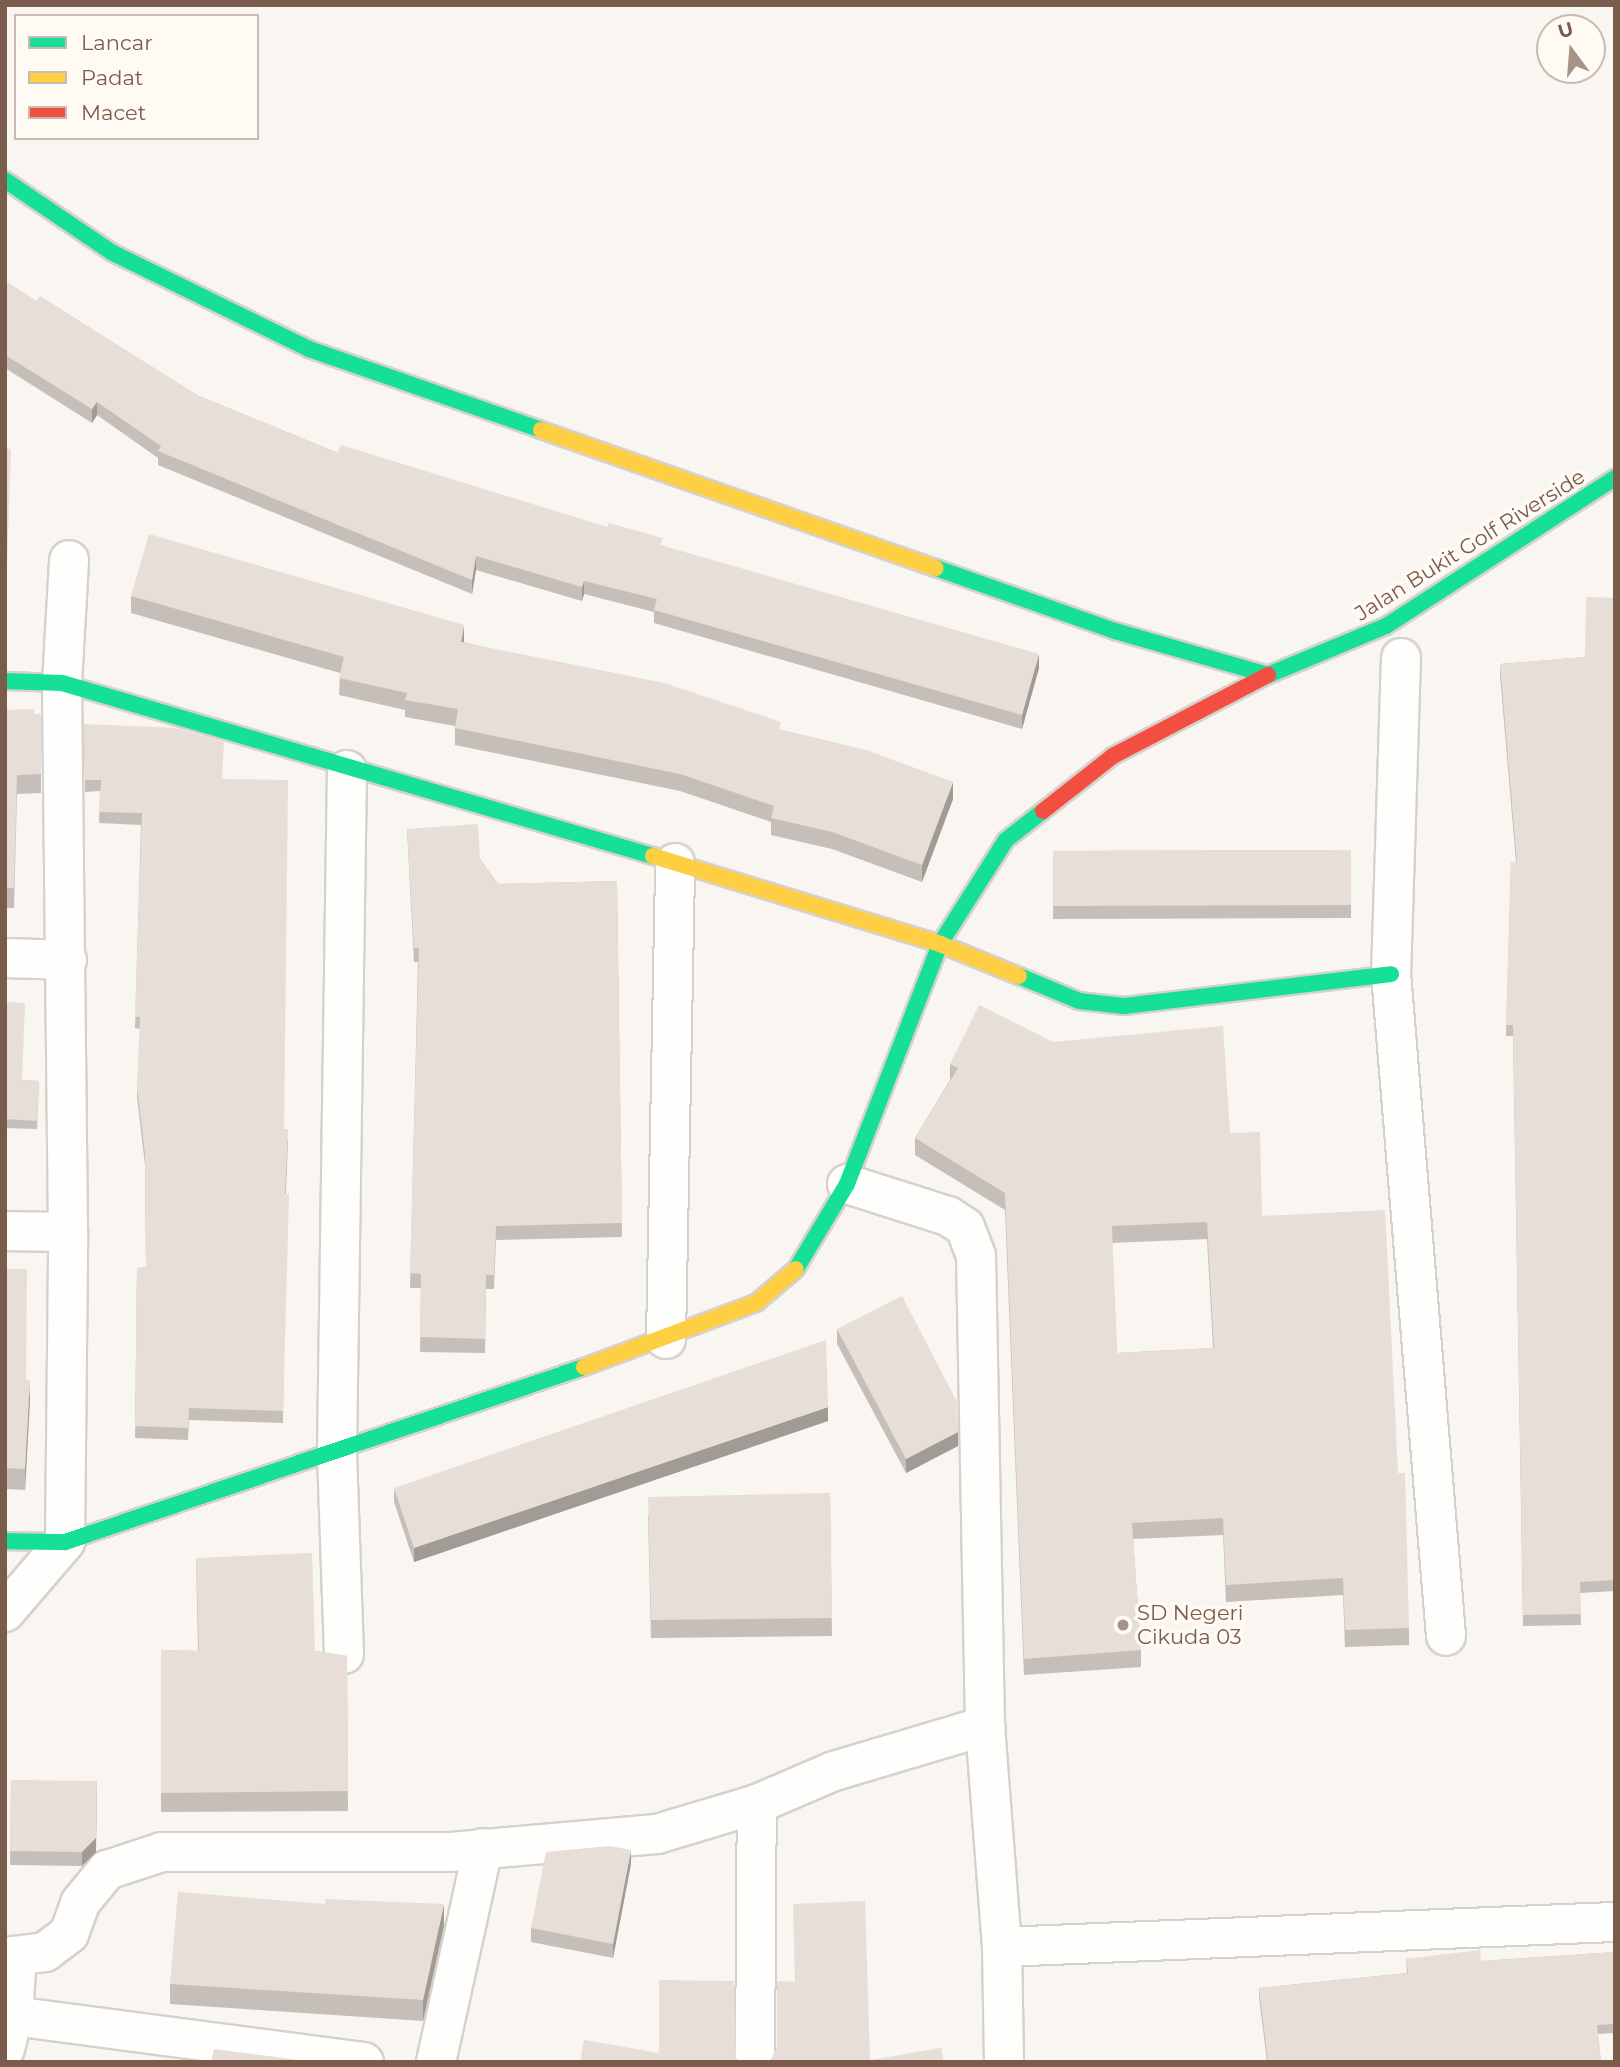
<!DOCTYPE html>
<html>
<head>
<meta charset="utf-8">
<style>
	body { margin:0 }
	#map { position:relative; width:1620px; height:2067px; overflow:hidden; background:#f9f5f0; font-family:Montserrat,sans-serif }
	div>[style] { position:absolute }
	[style*='--x'] { left:calc(var(--x)*1px); top:calc(var(--y)*1px); width:calc(var(--w)*1px); rotate:calc(var(--a)*1deg) }
	.roads { filter:drop-shadow(2px 0 #d7d1cb) drop-shadow(-2px 0 #d7d1cb) drop-shadow(0 2px #d7d1cb) drop-shadow(0 -2px #d7d1cb) }
	.street>* { height:38px; margin:-19px; padding:0 19px; transform-origin:19px; border-radius:19px; background:#fefefd }
	.fast>* { height:16px; margin:-8px; padding:0 8px; transform-origin:8px; border-radius:8px; background:#16e098 }
	.slow>* { height:16px; margin:-8px; padding:0 8px; transform-origin:8px; border-radius:8px; background:#ffcf43 }
	.jam>* { height:16px; margin:-8px; padding:0 8px; transform-origin:8px; border-radius:8px; background:#f24e42 }
	.wall>* { inset:0; background:#c6bfb9 }
	.shaded-wall>* { inset:0; background:#a19b96 }
	.building>* { inset:0; background:#e6ded7 }
	.dots>* { width:19px; height:19px; translate:-50% -50%; box-sizing:border-box; border:4px solid #fffaf3; border-radius:50% }
	span { translate:-50% -50%; white-space:nowrap; text-align:center; line-height:1.15; -webkit-text-stroke:7px #fffaf3; paint-order:stroke }
	.street-label { font-size:21px; color:#7a5c4d }
	.poi-label { font-size:21px; color:#7a5c4d }
	.left { translate:0 -50%; text-align:left }
	.frame { position:absolute; inset:0; border:7px solid #7a5c4d; pointer-events:none }
	.legend { position:absolute; left:14px; top:14px; width:245px; height:126px; box-sizing:border-box; background:#fffaf3; border:2px solid #cabbb1; margin:0; padding:9px 12px; list-style:none; font-size:21px; color:#7a5c4d }
	.legend li { display:flex; align-items:center; gap:14px; height:35px }
	.legend b { width:35px; border:2px solid #cabbb1 }
	.north { position:absolute; left:1536px; top:14px; width:70px; height:70px; box-sizing:border-box; background:#fffaf3; border:2px solid #cabbb1; border-radius:50%; rotate:344deg; font-size:19px; font-weight:700; line-height:28px; text-align:center; color:#7a5c4d }
	.north::after { content:''; display:block; margin:auto; width:24px; height:32px; background:#a69286; clip-path:polygon(50% 0,100% 100%,50% 72%,0 100%) }
</style>
</head>
<body>
<div id="map">
	<div class="roads">
		<div class="street">
			<i style="--x:1401;--y:658;--w:316;--a:91.8"></i>
			<i style="--x:1391;--y:974;--w:664;--a:85.25"></i>
			<i style="--x:5;--y:958;--w:62;--a:1.8"></i>
			<i style="--x:847;--y:1184;--w:106;--a:17.6"></i>
			<i style="--x:948;--y:1216;--w:20;--a:33"></i>
			<i style="--x:965;--y:1227;--w:31;--a:69"></i>
			<i style="--x:976;--y:1256;--w:470;--a:88.9"></i>
			<i style="--x:985;--y:1726;--w:222;--a:85.6"></i>
			<i style="--x:1002;--y:1947;--w:115;--a:89"></i>
			<i style="--x:5;--y:1231;--w:63;--a:0.9"></i>
			<i style="--x:666;--y:1339;--w:476;--a:-88.9"></i>
			<i style="--x:5;--y:1612;--w:92;--a:-49.4"></i>
			<i style="--x:65;--y:1542;--w:310;--a:-89.4"></i>
			<i style="--x:68;--y:1232;--w:549;--a:-90.63"></i>
			<i style="--x:62;--y:683;--w:123;--a:-86.7"></i>
			<i style="--x:344;--y:1654;--w:204;--a:-92"></i>
			<i style="--x:337;--y:1450;--w:680;--a:-89.16"></i>
			<i style="--x:1002;--y:1947;--w:614;--a:-2.34"></i>
			<i style="--x:5;--y:1957;--w:40;--a:-7.1"></i>
			<i style="--x:45;--y:1952;--w:30;--a:-37"></i>
			<i style="--x:69;--y:1934;--w:33;--a:-70"></i>
			<i style="--x:80;--y:1903;--w:43;--a:-50.7"></i>
			<i style="--x:107;--y:1870;--w:58;--a:-18.1"></i>
			<i style="--x:162;--y:1852;--w:289;--a:0"></i>
			<i style="--x:451;--y:1852;--w:207;--a:-5"></i>
			<i style="--x:657;--y:1834;--w:104;--a:-16.7"></i>
			<i style="--x:757;--y:1804;--w:84;--a:-23.2"></i>
			<i style="--x:834;--y:1771;--w:158;--a:-16.6"></i>
			<i style="--x:13;--y:2016;--w:354;--a:7.5"></i>
			<i style="--x:5;--y:2049;--w:34;--a:-76"></i>
			<i style="--x:13;--y:2016;--w:60;--a:-86.2"></i>
			<i style="--x:436;--y:2062;--w:219;--a:-77.6"></i>
			<i style="--x:755;--y:2062;--w:258;--a:-89.6"></i>
		</div>
		<div class="fast">
			<i style="--x:5;--y:180;--w:130;--a:34.1"></i>
			<i style="--x:113;--y:253;--w:218;--a:26.1"></i>
			<i style="--x:309;--y:349;--w:246;--a:19.2"></i>
			<i style="--x:936;--y:568;--w:190;--a:19.4"></i>
			<i style="--x:1115;--y:631;--w:159;--a:16"></i>
			<i style="--x:1268;--y:675;--w:128;--a:-22.6"></i>
			<i style="--x:1386;--y:626;--w:273;--a:-32.9"></i>
			<i style="--x:5;--y:681;--w:57;--a:2"></i>
			<i style="--x:62;--y:683;--w:616;--a:16.32"></i>
			<i style="--x:1019;--y:976;--w:65;--a:22.6"></i>
			<i style="--x:1079;--y:1001;--w:45;--a:6.3"></i>
			<i style="--x:1124;--y:1006;--w:269;--a:-6.8"></i>
			<i style="--x:796;--y:1269;--w:99;--a:-59"></i>
			<i style="--x:847;--y:1184;--w:257;--a:-68.8"></i>
			<i style="--x:940;--y:944;--w:123;--a:-57.6"></i>
			<i style="--x:1006;--y:840;--w:47;--a:-38.1"></i>
			<i style="--x:5;--y:1541;--w:60;--a:1"></i>
			<i style="--x:65;--y:1542;--w:548;--a:-18.63"></i>
		</div>
		<div class="slow">
			<i style="--x:541;--y:430;--w:418;--a:19.3"></i>
			<i style="--x:653;--y:856;--w:300;--a:17"></i>
			<i style="--x:940;--y:944;--w:85;--a:22.1"></i>
			<i style="--x:584;--y:1367;--w:184;--a:-20.4"></i>
			<i style="--x:756;--y:1303;--w:52;--a:-40.4"></i>
		</div>
		<div class="jam">
			<i style="--x:1043;--y:811;--w:89;--a:-38.2"></i>
			<i style="--x:1113;--y:756;--w:175;--a:-27.6"></i>
		</div>
	</div>
	<div class="wall">
		<i style="clip-path:polygon(5px 281px,36px 301px,199px 396px,338px 453px,663px 546px,1039px 668px,1022px 729px,654px 623px,654px 612px,584px 594px,582px 601px,476px 570px,472px 594px,158px 465px,158px 458px,97px 415px,92px 423px,5px 368px)"></i>
		<i style="clip-path:polygon(131px 596px,464px 642px,781px 730px,953px 799px,922px 882px,832px 849px,771px 835px,771px 822px,680px 791px,455px 745px,455px 726px,405px 717px,405px 710px,339px 695px,340px 673px,131px 613px)"></i>
		<i style="clip-path:polygon(1615px 598px,1615px 1591px,1580px 1593px,1581px 1625px,1523px 1626px,1513px 1036px,1506px 1036px,1511px 862px,1516px 862px,1500px 675px,1500px 664px,1585px 657px)"></i>
		<i style="clip-path:polygon(5px 710px,41px 715px,41px 793px,17px 794px,14px 908px,5px 908px)"></i>
		<i style="clip-path:polygon(84px 724px,223px 779px,284px 1129px,288px 1141px,286px 1194px,283px 1423px,189px 1420px,188px 1440px,135px 1438px,137px 1268px,146px 1267px,145px 1165px,137px 1097px,140px 1029px,135px 1028px,141px 825px,99px 823px,100px 791px,85px 792px)"></i>
		<i style="clip-path:polygon(407px 829px,480px 859px,498px 884px,617px 881px,622px 1237px,496px 1240px,494px 1289px,486px 1289px,485px 1353px,420px 1352px,421px 1288px,410px 1288px,418px 962px,414px 962px)"></i>
		<i style="clip-path:polygon(1351px 850px,1351px 918px,1053px 919px,1053px 851px)"></i>
		<i style="clip-path:polygon(5px 1002px,22px 1080px,39px 1081px,37px 1129px,5px 1128px)"></i>
		<i style="clip-path:polygon(evenodd,950px 1064px,1230px 1133px,1262px 1216px,1398px 1473px,1409px 1628px,1409px 1645px,1345px 1647px,1343px 1595px,1226px 1602px,1223px 1535px,1133px 1539px,1141px 1650px,1141px 1667px,1024px 1675px,1005px 1210px,915px 1155px,915px 1138px,950px 1080px,950px 1064px,1207px 1239px,1213px 1348px,1117px 1353px,1112px 1243px,1207px 1239px)"></i>
		<i style="clip-path:polygon(5px 1269px,30px 1400px,25px 1490px,5px 1489px)"></i>
		<i style="clip-path:polygon(837px 1329px,958px 1446px,906px 1473px,837px 1344px)"></i>
		<i style="clip-path:polygon(828px 1421px,414px 1562px,394px 1502px,394px 1488px)"></i>
		<i style="clip-path:polygon(830px 1493px,832px 1636px,651px 1638px,648px 1515px)"></i>
		<i style="clip-path:polygon(196px 1558px,315px 1651px,347px 1656px,348px 1811px,161px 1812px,161px 1650px,198px 1651px)"></i>
		<i style="clip-path:polygon(11px 1780px,96px 1852px,82px 1866px,10px 1865px)"></i>
		<i style="clip-path:polygon(631px 1864px,613px 1958px,531px 1942px,531px 1928px)"></i>
		<i style="clip-path:polygon(444px 1925px,423px 2021px,170px 2004px,170px 1984px)"></i>
		<i style="clip-path:polygon(1615px 1952px,1615px 2033px,1598px 2034px,1601px 2062px,1267px 2062px,1259px 1997px,1259px 1988px,1407px 1973px,1406px 1959px,1481px 1961px)"></i>
	</div>
	<div class="shaded-wall">
		<i style="clip-path:polygon(97px 402px,97px 415px,92px 423px,92px 409px)"></i>
		<i style="clip-path:polygon(476px 556px,476px 570px,472px 594px,472px 580px)"></i>
		<i style="clip-path:polygon(584px 581px,584px 594px,582px 601px,582px 587px)"></i>
		<i style="clip-path:polygon(464px 625px,464px 642px,461px 642px)"></i>
		<i style="clip-path:polygon(1039px 654px,1039px 668px,1022px 729px,1022px 715px)"></i>
		<i style="clip-path:polygon(953px 782px,953px 799px,922px 882px,922px 865px)"></i>
		<i style="clip-path:polygon(30px 1380px,30px 1400px,25px 1490px,25px 1469px)"></i>
		<i style="clip-path:polygon(828px 1407px,828px 1421px,414px 1562px,414px 1548px)"></i>
		<i style="clip-path:polygon(958px 1432px,958px 1446px,906px 1473px,906px 1459px)"></i>
		<i style="clip-path:polygon(97px 1781px,96px 1852px,82px 1866px,82px 1852px)"></i>
		<i style="clip-path:polygon(631px 1850px,631px 1864px,613px 1958px,613px 1944px)"></i>
		<i style="clip-path:polygon(444px 1904px,444px 1925px,423px 2021px,423px 2000px)"></i>
	</div>
	<div class="building">
		<i style="clip-path:polygon(5px 281px,36px 301px,40px 296px,199px 396px,338px 453px,341px 445px,607px 527px,609px 523px,663px 538px,660px 545px,1039px 654px,1022px 715px,654px 610px,657px 599px,584px 581px,582px 587px,476px 556px,472px 580px,158px 451px,161px 446px,97px 402px,92px 409px,5px 355px)"></i>
		<i style="clip-path:polygon(5px 448px,11px 449px,6px 594px,5px 594px)"></i>
		<i style="clip-path:polygon(149px 534px,464px 625px,461px 642px,664px 683px,781px 722px,779px 729px,866px 750px,953px 782px,922px 865px,832px 832px,771px 818px,774px 806px,680px 774px,455px 728px,458px 709px,405px 700px,407px 693px,339px 678px,344px 657px,131px 596px)"></i>
		<i style="clip-path:polygon(1586px 597px,1615px 598px,1615px 1580px,1580px 1582px,1581px 1614px,1523px 1615px,1513px 1025px,1506px 1025px,1511px 862px,1517px 862px,1500px 664px,1585px 657px)"></i>
		<i style="clip-path:polygon(34px 709px,34px 714px,41px 715px,41px 774px,17px 775px,14px 888px,5px 888px,5px 710px)"></i>
		<i style="clip-path:polygon(84px 724px,176px 728px,224px 742px,222px 779px,288px 780px,284px 1129px,288px 1129px,285px 1194px,289px 1194px,283px 1411px,189px 1408px,188px 1428px,135px 1426px,137px 1268px,146px 1267px,145px 1153px,137px 1086px,140px 1017px,135px 1017px,142px 813px,99px 812px,101px 780px,85px 780px)"></i>
		<i style="clip-path:polygon(478px 824px,480px 859px,498px 884px,617px 881px,622px 1223px,496px 1226px,494px 1275px,486px 1275px,485px 1339px,420px 1337px,421px 1274px,410px 1273px,419px 948px,414px 948px,407px 829px)"></i>
		<i style="clip-path:polygon(1351px 850px,1351px 905px,1053px 906px,1053px 851px)"></i>
		<i style="clip-path:polygon(5px 1002px,25px 1003px,22px 1080px,39px 1081px,37px 1121px,5px 1119px)"></i>
		<i style="clip-path:polygon(evenodd,979px 1005px,1053px 1042px,1223px 1026px,1230px 1133px,1260px 1132px,1262px 1216px,1385px 1210px,1398px 1473px,1405px 1473px,1409px 1628px,1345px 1630px,1343px 1578px,1226px 1585px,1223px 1518px,1132px 1523px,1141px 1650px,1024px 1659px,1005px 1193px,915px 1138px,958px 1068px,950px 1064px,979px 1005px,1207px 1222px,1214px 1348px,1117px 1353px,1112px 1226px,1207px 1222px)"></i>
		<i style="clip-path:polygon(5px 1269px,27px 1269px,26px 1379px,30px 1380px,25px 1469px,5px 1468px)"></i>
		<i style="clip-path:polygon(902px 1296px,957px 1402px,958px 1432px,906px 1459px,837px 1329px)"></i>
		<i style="clip-path:polygon(826px 1340px,828px 1407px,414px 1548px,394px 1488px)"></i>
		<i style="clip-path:polygon(830px 1493px,832px 1618px,651px 1620px,648px 1497px)"></i>
		<i style="clip-path:polygon(312px 1553px,315px 1651px,347px 1656px,348px 1791px,161px 1793px,161px 1650px,199px 1651px,196px 1558px)"></i>
		<i style="clip-path:polygon(11px 1780px,97px 1781px,96px 1838px,82px 1852px,10px 1851px)"></i>
		<i style="clip-path:polygon(610px 1846px,631px 1850px,613px 1944px,531px 1928px,546px 1852px)"></i>
		<i style="clip-path:polygon(178px 1892px,325px 1904px,325px 1899px,444px 1904px,423px 2000px,170px 1984px)"></i>
		<i style="clip-path:polygon(865px 1901px,870px 2060px,941px 2048px,944px 2062px,769px 2062px,777px 2048px,777px 1981px,795px 1982px,793px 1904px)"></i>
		<i style="clip-path:polygon(1480px 1950px,1481px 1961px,1615px 1952px,1615px 2024px,1597px 2025px,1601px 2062px,1268px 2062px,1259px 1988px,1408px 1973px,1406px 1959px)"></i>
		<i style="clip-path:polygon(659px 1980px,734px 1981px,736px 2058px,742px 2062px,580px 2062px,584px 2040px,659px 2053px)"></i>
		<i style="clip-path:polygon(214px 2049px,315px 2062px,211px 2062px)"></i>
	</div>
	<div class="dots">
		<i style="left:1123px;top:1625px;background:#a69286"></i>
	</div>
	<div class="street-label">
		<span style="left:1470px;top:545px;rotate:-32deg">Jalan Bukit Golf Riverside</span>
	</div>
	<div class="poi-label">
		<span class="left" style="left:1137px;top:1625px">SD Negeri<br>Cikuda 03</span>
	</div>
	<div class="frame"></div>
	<ul class="legend">
	<li><b style="height:9px;background:#16e098"></b>Lancar</li>
	<li><b style="height:9px;background:#ffcf43"></b>Padat</li>
	<li><b style="height:9px;background:#f24e42"></b>Macet</li>
	</ul>
	<div class="north">U</div>
</div>
</body>
</html>
